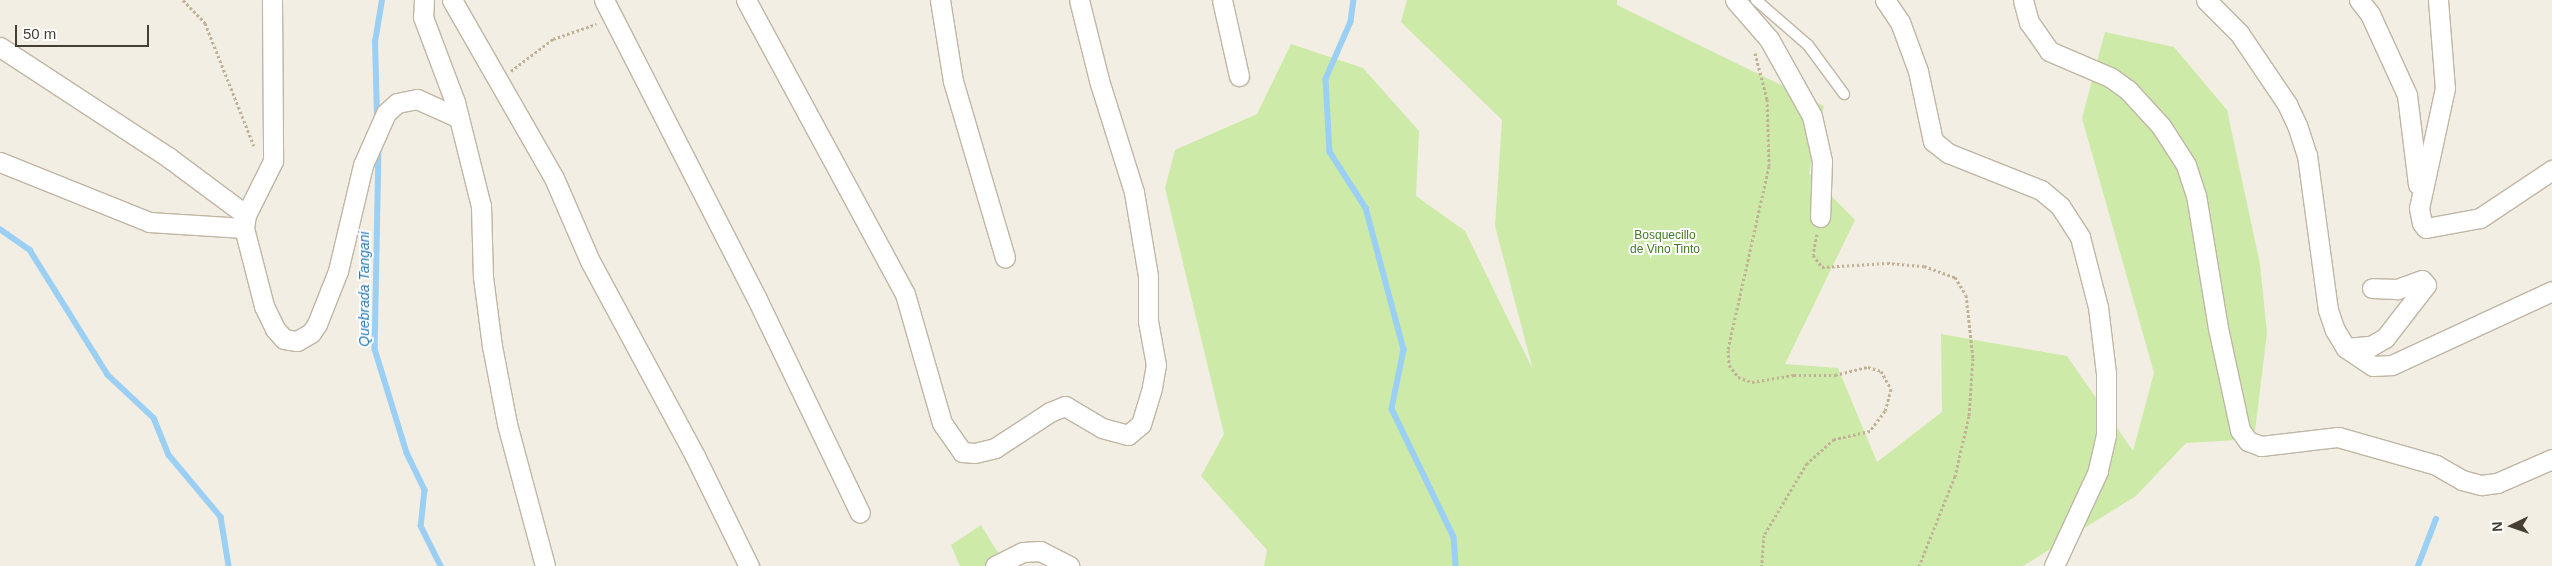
<!DOCTYPE html>
<html>
<head>
<meta charset="utf-8">
<style>
	body { margin:0 }
	#map { position:relative; width:2552px; height:566px; overflow:hidden; background:#f3eee3; font-family:Arial,sans-serif }
	div>[style] { position:absolute }
	[style*='--x'] { left:calc(var(--x)*1px); top:calc(var(--y)*1px); width:calc(var(--w)*1px); rotate:calc(var(--a)*1deg) }
	.green>* { inset:0; background:#cdeaa9 }
	.stream>* { height:5.5px; margin:-2.75px; padding:0 2.75px; transform-origin:2.75px; border-radius:2.75px; background:#9bd0f4 }
	.path>* { height:3px; margin-top:-1.5px; transform-origin:0; background:repeating-linear-gradient(90deg,#c1b296 0 2.5px,transparent 0 5px) }
	.roads { filter:drop-shadow(1px 0 #bfb6a5) drop-shadow(-1px 0 #bfb6a5) drop-shadow(0 1px #bfb6a5) drop-shadow(0 -1px #bfb6a5) }
	.lane>* { height:10px; margin:-5px; padding:0 5px; transform-origin:5px; border-radius:5px; background:#fff }
	.street>* { height:19px; margin:-9.5px; padding:0 9.5px; transform-origin:9.5px; border-radius:9.5px; background:#fff }
	span { translate:-50% -50%; white-space:nowrap; text-align:center; line-height:1.15; -webkit-text-stroke:4px #fff; paint-order:stroke }
	.park-label { font-size:12px; color:#447a23 }
	.water-label { font-size:14px; color:#267ab7; font-style:italic }
	.north { position:absolute; left:2487px; top:501px; width:50px; height:50px; -webkit-text-stroke:4px #fff; paint-order:stroke; rotate:267deg; font-size:14px; font-weight:700; line-height:20px; text-align:center; color:#453e33 }
	.north::after { content:''; display:block; margin:auto; width:18px; height:22px; background:#453e33; clip-path:polygon(50% 0,100% 100%,50% 72%,0 100%) }
	.scale { position:absolute; left:15px; top:25px; width:134px; height:22px; box-sizing:border-box; border:2px solid #453e33; border-top:0; padding-left:6px; font-size:15px; line-height:18px; white-space:nowrap; color:#453e33; -webkit-text-stroke:4px #fff; paint-order:stroke }
</style>
</head>
<body>
<div id="map">
	<div class="green">
		<i style="clip-path:polygon(1407px 0,1617px 0,1617px 5px,1824px 106px,1809px 173px,1855px 220px,1785px 364px,1838px 368px,1877px 462px,1942px 412px,1941px 334px,2067px 356px,2133px 451px,2154px 373px,2082px 118px,2105px 32px,2174px 47px,2227px 110px,2260px 264px,2267px 333px,2254px 439px,2186px 443px,2136px 496px,2023px 566px,1264px 566px,1267px 550px,1201px 476px,1224px 434px,1165px 188px,1175px 150px,1257px 114px,1291px 44px,1363px 68px,1419px 131px,1416px 196px,1465px 231px,1533px 370px,1495px 226px,1502px 120px,1401px 22px)"></i>
		<i style="clip-path:polygon(981px 525px,1006px 566px,960px 566px,951px 545px)"></i>
	</div>
	<div class="stream">
		<i style="--x:1354;--y:0;--w:22;--a:98"></i>
		<i style="--x:1351;--y:22;--w:62;--a:113.7"></i>
		<i style="--x:1326;--y:79;--w:73;--a:86.9"></i>
		<i style="--x:1330;--y:152;--w:67;--a:57.3"></i>
		<i style="--x:1366;--y:208;--w:147;--a:75"></i>
		<i style="--x:1404;--y:350;--w:60;--a:101.5"></i>
		<i style="--x:1392;--y:409;--w:142;--a:64.2"></i>
		<i style="--x:1454;--y:537;--w:29;--a:86"></i>
		<i style="--x:377;--y:117;--w:75;--a:-91.5"></i>
		<i style="--x:375;--y:42;--w:43;--a:-80.5"></i>
		<i style="--x:379;--y:147;--w:202;--a:91.1"></i>
		<i style="--x:375;--y:349;--w:109;--a:72.9"></i>
		<i style="--x:407;--y:453;--w:41;--a:64.1"></i>
		<i style="--x:425;--y:490;--w:36;--a:96"></i>
		<i style="--x:421;--y:526;--w:45;--a:63.4"></i>
		<i style="--x:0;--y:229;--w:37;--a:35"></i>
		<i style="--x:30;--y:250;--w:147;--a:58"></i>
		<i style="--x:108;--y:375;--w:63;--a:43.1"></i>
		<i style="--x:154;--y:418;--w:40;--a:68"></i>
		<i style="--x:169;--y:455;--w:81;--a:50"></i>
		<i style="--x:221;--y:517;--w:50;--a:80.7"></i>
		<i style="--x:2418;--y:566;--w:50;--a:-69"></i>
	</div>
	<div class="path">
		<i style="--x:183;--y:0;--w:32;--a:46"></i>
		<i style="--x:205;--y:23;--w:132;--a:68.3"></i>
		<i style="--x:1755;--y:53;--w:48;--a:75.4"></i>
		<i style="--x:1767;--y:99;--w:67;--a:88.3"></i>
		<i style="--x:1769;--y:166;--w:189;--a:102.6"></i>
		<i style="--x:1728;--y:350;--w:15;--a:86"></i>
		<i style="--x:1729;--y:365;--w:15;--a:53"></i>
		<i style="--x:1738;--y:377;--w:15;--a:20"></i>
		<i style="--x:1752;--y:382;--w:43;--a:-9.5"></i>
		<i style="--x:1794;--y:375;--w:41;--a:0"></i>
		<i style="--x:1835;--y:375;--w:34;--a:-14"></i>
		<i style="--x:1868;--y:367;--w:14;--a:17"></i>
		<i style="--x:1881;--y:371;--w:21;--a:61"></i>
		<i style="--x:1891;--y:389;--w:23;--a:105"></i>
		<i style="--x:1885;--y:411;--w:25;--a:127"></i>
		<i style="--x:1870;--y:431;--w:37;--a:167"></i>
		<i style="--x:1834;--y:439;--w:36;--a:138"></i>
		<i style="--x:1807;--y:463;--w:84;--a:120.8"></i>
		<i style="--x:1764;--y:535;--w:31;--a:94"></i>
		<i style="--x:511;--y:71;--w:53;--a:-37.3"></i>
		<i style="--x:553;--y:39;--w:46;--a:-19.2"></i>
		<i style="--x:1817;--y:234;--w:21;--a:101"></i>
		<i style="--x:1813;--y:255;--w:15;--a:53"></i>
		<i style="--x:1822;--y:267;--w:65;--a:-3.5"></i>
		<i style="--x:1887;--y:263;--w:37;--a:5"></i>
		<i style="--x:1924;--y:266;--w:33;--a:20"></i>
		<i style="--x:1955;--y:277;--w:21;--a:59"></i>
		<i style="--x:1966;--y:295;--w:63;--a:83.7"></i>
		<i style="--x:1973;--y:358;--w:58;--a:93.9"></i>
		<i style="--x:1969;--y:416;--w:62;--a:103.1"></i>
		<i style="--x:1955;--y:476;--w:97;--a:111.8"></i>
	</div>
	<div class="roads">
		<div class="lane">
			<i style="--x:1756;--y:0;--w:69;--a:40.9"></i>
			<i style="--x:1808;--y:45;--w:61;--a:53.7"></i>
		</div>
		<div class="street">
			<i style="--x:272;--y:0;--w:161;--a:89.6"></i>
			<i style="--x:273;--y:161;--w:60;--a:116.6"></i>
			<i style="--x:246;--y:215;--w:13;--a:99"></i>
			<i style="--x:244;--y:228;--w:81;--a:75.6"></i>
			<i style="--x:264;--y:306;--w:25;--a:64"></i>
			<i style="--x:275;--y:329;--w:13;--a:48"></i>
			<i style="--x:284;--y:339;--w:13;--a:9"></i>
			<i style="--x:297;--y:341;--w:16;--a:-30"></i>
			<i style="--x:311;--y:333;--w:11;--a:-56"></i>
			<i style="--x:317;--y:324;--w:57;--a:-68.4"></i>
			<i style="--x:338;--y:271;--w:109;--a:-76.7"></i>
			<i style="--x:363;--y:165;--w:57;--a:-66.1"></i>
			<i style="--x:386;--y:113;--w:15;--a:-42"></i>
			<i style="--x:397;--y:103;--w:20;--a:-11"></i>
			<i style="--x:417;--y:99;--w:46;--a:24.3"></i>
			<i style="--x:424;--y:0;--w:17;--a:93"></i>
			<i style="--x:423;--y:17;--w:91;--a:69.4"></i>
			<i style="--x:455;--y:102;--w:107;--a:76"></i>
			<i style="--x:481;--y:206;--w:71;--a:88.4"></i>
			<i style="--x:483;--y:277;--w:70;--a:82.6"></i>
			<i style="--x:492;--y:346;--w:79;--a:79.1"></i>
			<i style="--x:507;--y:424;--w:147;--a:75"></i>
			<i style="--x:452;--y:0;--w:205;--a:60.2"></i>
			<i style="--x:554;--y:178;--w:90;--a:66.6"></i>
			<i style="--x:590;--y:261;--w:221;--a:61.7"></i>
			<i style="--x:695;--y:456;--w:123;--a:63.9"></i>
			<i style="--x:604;--y:0;--w:336;--a:62.9"></i>
			<i style="--x:757;--y:299;--w:237;--a:64.3"></i>
			<i style="--x:746;--y:0;--w:334;--a:61.6"></i>
			<i style="--x:905;--y:294;--w:134;--a:74"></i>
			<i style="--x:942;--y:423;--w:35;--a:55"></i>
			<i style="--x:962;--y:452;--w:13;--a:4"></i>
			<i style="--x:975;--y:453;--w:21;--a:-14"></i>
			<i style="--x:995;--y:448;--w:66;--a:-33.2"></i>
			<i style="--x:1050;--y:412;--w:16;--a:-22"></i>
			<i style="--x:1065;--y:406;--w:43;--a:30.7"></i>
			<i style="--x:1102;--y:428;--w:27;--a:15"></i>
			<i style="--x:1128;--y:435;--w:17;--a:-40"></i>
			<i style="--x:1141;--y:424;--w:39;--a:-73"></i>
			<i style="--x:1152;--y:387;--w:22;--a:-80"></i>
			<i style="--x:1156;--y:365;--w:45;--a:-100.3"></i>
			<i style="--x:1148;--y:321;--w:45;--a:-90"></i>
			<i style="--x:1148;--y:276;--w:85;--a:-99.5"></i>
			<i style="--x:1134;--y:192;--w:117;--a:-107.4"></i>
			<i style="--x:1099;--y:80;--w:82;--a:-104"></i>
			<i style="--x:940;--y:0;--w:82;--a:80.9"></i>
			<i style="--x:953;--y:81;--w:184;--a:73.6"></i>
			<i style="--x:1222;--y:0;--w:78;--a:77.4"></i>
			<i style="--x:1735;--y:0;--w:52;--a:48.9"></i>
			<i style="--x:1769;--y:39;--w:88;--a:60.8"></i>
			<i style="--x:1812;--y:116;--w:46;--a:77.5"></i>
			<i style="--x:1822;--y:161;--w:56;--a:92"></i>
			<i style="--x:1885;--y:0;--w:27;--a:56"></i>
			<i style="--x:1900;--y:22;--w:52;--a:69.8"></i>
			<i style="--x:1918;--y:71;--w:72;--a:77.9"></i>
			<i style="--x:1933;--y:141;--w:19;--a:39"></i>
			<i style="--x:1948;--y:153;--w:100;--a:21.7"></i>
			<i style="--x:2041;--y:190;--w:25;--a:40"></i>
			<i style="--x:2060;--y:206;--w:37;--a:57"></i>
			<i style="--x:2080;--y:237;--w:72;--a:75.6"></i>
			<i style="--x:2098;--y:307;--w:66;--a:83.1"></i>
			<i style="--x:2106;--y:373;--w:62;--a:90"></i>
			<i style="--x:2106;--y:435;--w:37;--a:103"></i>
			<i style="--x:2098;--y:471;--w:105;--a:114.9"></i>
			<i style="--x:2023;--y:0;--w:23;--a:75"></i>
			<i style="--x:2029;--y:22;--w:35;--a:55"></i>
			<i style="--x:2049;--y:51;--w:66;--a:23.1"></i>
			<i style="--x:2110;--y:77;--w:22;--a:36"></i>
			<i style="--x:2128;--y:90;--w:49;--a:47.5"></i>
			<i style="--x:2161;--y:126;--w:46;--a:57.3"></i>
			<i style="--x:2186;--y:165;--w:32;--a:72"></i>
			<i style="--x:2196;--y:195;--w:135;--a:80.6"></i>
			<i style="--x:2218;--y:328;--w:104;--a:77.8"></i>
			<i style="--x:2240;--y:430;--w:14;--a:54"></i>
			<i style="--x:2248;--y:441;--w:14;--a:21"></i>
			<i style="--x:2261;--y:446;--w:78;--a:-6.7"></i>
			<i style="--x:2338;--y:437;--w:102;--a:15.9"></i>
			<i style="--x:2436;--y:465;--w:30;--a:30"></i>
			<i style="--x:2462;--y:480;--w:20;--a:15"></i>
			<i style="--x:2481;--y:485;--w:16;--a:-7"></i>
			<i style="--x:2497;--y:483;--w:60;--a:-23.6"></i>
			<i style="--x:2206;--y:0;--w:47;--a:45"></i>
			<i style="--x:2239;--y:33;--w:86;--a:55.9"></i>
			<i style="--x:2287;--y:104;--w:23;--a:65"></i>
			<i style="--x:2297;--y:125;--w:32;--a:72"></i>
			<i style="--x:2307;--y:155;--w:156;--a:82.3"></i>
			<i style="--x:2328;--y:310;--w:21;--a:71"></i>
			<i style="--x:2335;--y:330;--w:21;--a:59"></i>
			<i style="--x:2346;--y:348;--w:25;--a:-5"></i>
			<i style="--x:2371;--y:346;--w:16;--a:-30"></i>
			<i style="--x:2385;--y:338;--w:67;--a:-52.3"></i>
			<i style="--x:2426;--y:285;--w:6;--a:-129"></i>
			<i style="--x:2422;--y:280;--w:27;--a:160"></i>
			<i style="--x:2397;--y:289;--w:25;--a:-178"></i>
			<i style="--x:2359;--y:0;--w:18;--a:52"></i>
			<i style="--x:2370;--y:14;--w:89;--a:65.4"></i>
			<i style="--x:2407;--y:95;--w:90;--a:83"></i>
			<i style="--x:2438;--y:0;--w:88;--a:85.5"></i>
			<i style="--x:2445;--y:88;--w:123;--a:102.2"></i>
			<i style="--x:2419;--y:208;--w:15;--a:79"></i>
			<i style="--x:2422;--y:223;--w:6;--a:51"></i>
			<i style="--x:2426;--y:228;--w:55;--a:-10.5"></i>
			<i style="--x:2480;--y:218;--w:87;--a:-33.7"></i>
			<i style="--x:0;--y:47;--w:201;--a:33.2"></i>
			<i style="--x:168;--y:157;--w:97;--a:36.6"></i>
			<i style="--x:0;--y:162;--w:161;--a:21.9"></i>
			<i style="--x:149;--y:222;--w:95;--a:3.6"></i>
			<i style="--x:2346;--y:348;--w:32;--a:34"></i>
			<i style="--x:2373;--y:366;--w:19;--a:-3"></i>
			<i style="--x:2392;--y:365;--w:176;--a:-24.8"></i>
			<i style="--x:995;--y:566;--w:31;--a:-27"></i>
			<i style="--x:1023;--y:552;--w:17;--a:-3"></i>
			<i style="--x:1040;--y:551;--w:33;--a:27"></i>
		</div>
	</div>
	<div class="park-label">
		<span style="left:1665px;top:243px">Bosquecillo<br>de Vino Tinto</span>
	</div>
	<div class="water-label">
		<span style="left:364px;top:289px;rotate:-90deg">Quebrada Tangani</span>
	</div>
	<div class="north">N</div>
	<div class="scale">50 m</div>
</div>
</body>
</html>
